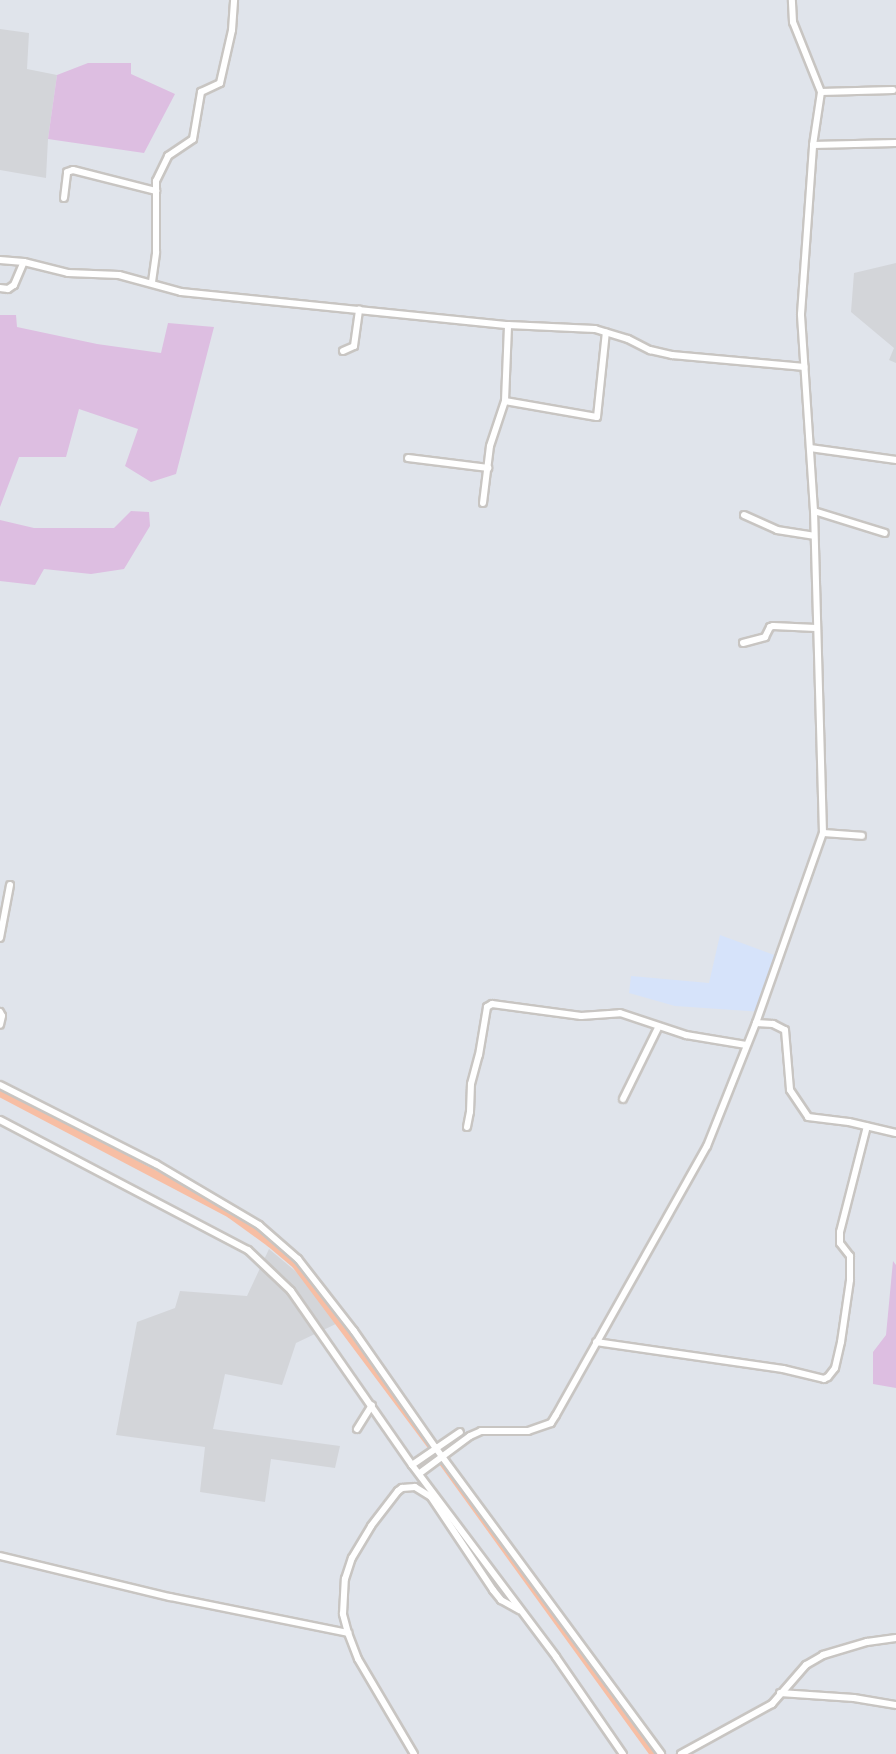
<!DOCTYPE html>
<html>
<head>
<meta charset="utf-8">
<style>
	body { margin:0 }
	#map { position:relative; width:896px; height:1754px; overflow:hidden; background:#e0e4eb; font-family:Figtree,sans-serif }
	div>[style] { position:absolute }
	[style*='--x'] { left:calc(var(--x)*1px); top:calc(var(--y)*1px); width:calc(var(--w)*1px); rotate:calc(var(--a)*1deg) }
	.commercial>* { inset:0; background:#d6e3fa }
	.industrial>* { inset:0; background:#d3d5d9 }
	.green>* { inset:0; background:#ddbee1 }
	.canal>* { height:8px; margin:-4px; padding:0 4px; transform-origin:4px; border-radius:4px; background:#f7bea4 }
	.roads { filter:drop-shadow(2px 0 #c8c5c2) drop-shadow(-2px 0 #c8c5c2) drop-shadow(0 2px #c8c5c2) drop-shadow(0 -2px #c8c5c2) }
	.street>* { height:6px; margin:-3px; padding:0 3px; transform-origin:3px; border-radius:3px; background:#fff }
	span { translate:-50% -50%; white-space:nowrap; text-align:center; line-height:1.15; -webkit-text-stroke:6px #fff; paint-order:stroke }
</style>
</head>
<body>
<div id="map">
	<div class="commercial">
		<i style="clip-path:polygon(720px 935px,782px 958px,763px 1012px,675px 1006px,629px 993px,631px 976px,709px 983px)"></i>
	</div>
	<div class="industrial">
		<i style="clip-path:polygon(0 29px,29px 33px,27px 69px,57px 75px,48px 139px,46px 178px,0 170px)"></i>
		<i style="clip-path:polygon(896px 263px,896px 363px,889px 360px,894px 348px,851px 312px,854px 273px)"></i>
		<i style="clip-path:polygon(269px 1249px,312px 1285px,340px 1322px,296px 1343px,282px 1385px,225px 1374px,213px 1429px,340px 1446px,335px 1468px,271px 1459px,265px 1502px,200px 1492px,205px 1447px,116px 1435px,137px 1322px,175px 1308px,180px 1291px,247px 1296px)"></i>
	</div>
	<div class="green">
		<i style="clip-path:polygon(88px 63px,131px 63px,131px 74px,175px 94px,144px 153px,48px 139px,57px 75px)"></i>
		<i style="clip-path:polygon(0 315px,16px 315px,17px 327px,97px 344px,161px 353px,168px 323px,214px 327px,176px 474px,151px 482px,125px 466px,138px 429px,79px 409px,66px 457px,19px 457px,0 507px)"></i>
		<i style="clip-path:polygon(131px 511px,149px 512px,150px 526px,124px 569px,91px 574px,44px 569px,35px 585px,0 581px,0 520px,34px 528px,114px 528px)"></i>
		<i style="clip-path:polygon(893px 1261px,896px 1265px,896px 1388px,873px 1384px,873px 1352px,886px 1335px)"></i>
	</div>
	<div class="canal">
		<i style="--x:0;--y:1093;--w:260;--a:27.7"></i>
		<i style="--x:230;--y:1214;--w:49;--a:35.9"></i>
		<i style="--x:270;--y:1243;--w:34;--a:40"></i>
		<i style="--x:296;--y:1265;--w:227;--a:53.2"></i>
		<i style="--x:441;--y:1460;--w:363;--a:54.1"></i>
	</div>
	<div class="roads">
		<div class="street">
			<i style="--x:821;--y:92;--w:72;--a:-1.6"></i>
			<i style="--x:813;--y:145;--w:83;--a:-1.4"></i>
			<i style="--x:64;--y:198;--w:26;--a:-83"></i>
			<i style="--x:67;--y:172;--w:6;--a:-18"></i>
			<i style="--x:73;--y:170;--w:86;--a:14.2"></i>
			<i style="--x:0;--y:260;--w:24;--a:5"></i>
			<i style="--x:24;--y:262;--w:45;--a:14"></i>
			<i style="--x:68;--y:273;--w:51;--a:2.2"></i>
			<i style="--x:119;--y:275;--w:64;--a:15.3"></i>
			<i style="--x:181;--y:292;--w:329;--a:5.8"></i>
			<i style="--x:508;--y:325;--w:87;--a:2.6"></i>
			<i style="--x:595;--y:329;--w:34;--a:17"></i>
			<i style="--x:628;--y:339;--w:25;--a:27"></i>
			<i style="--x:650;--y:350;--w:23;--a:13"></i>
			<i style="--x:672;--y:355;--w:133;--a:5.2"></i>
			<i style="--x:152;--y:282;--w:30;--a:-82"></i>
			<i style="--x:156;--y:252;--w:71;--a:-90"></i>
			<i style="--x:156;--y:181;--w:28;--a:-64"></i>
			<i style="--x:168;--y:156;--w:30;--a:-34"></i>
			<i style="--x:193;--y:139;--w:48;--a:-80.3"></i>
			<i style="--x:201;--y:92;--w:21;--a:-25"></i>
			<i style="--x:220;--y:83;--w:54;--a:-77.2"></i>
			<i style="--x:232;--y:30;--w:30;--a:-86"></i>
			<i style="--x:0;--y:288;--w:8;--a:7"></i>
			<i style="--x:8;--y:289;--w:7;--a:-34"></i>
			<i style="--x:14;--y:285;--w:25;--a:-67"></i>
			<i style="--x:343;--y:351;--w:12;--a:-24"></i>
			<i style="--x:354;--y:346;--w:37;--a:-82"></i>
			<i style="--x:505;--y:401;--w:93;--a:9.9"></i>
			<i style="--x:597;--y:417;--w:85;--a:-84"></i>
			<i style="--x:810;--y:448;--w:87;--a:7.9"></i>
			<i style="--x:408;--y:458;--w:81;--a:7.1"></i>
			<i style="--x:483;--y:503;--w:57;--a:-83"></i>
			<i style="--x:490;--y:446;--w:47;--a:-71.6"></i>
			<i style="--x:505;--y:401;--w:76;--a:-87.7"></i>
			<i style="--x:814;--y:511;--w:74;--a:17.2"></i>
			<i style="--x:744;--y:515;--w:36;--a:24"></i>
			<i style="--x:777;--y:530;--w:37;--a:9"></i>
			<i style="--x:743;--y:643;--w:23;--a:-15"></i>
			<i style="--x:765;--y:637;--w:11;--a:-63"></i>
			<i style="--x:770;--y:627;--w:3;--a:-18"></i>
			<i style="--x:773;--y:626;--w:43;--a:2.7"></i>
			<i style="--x:823;--y:833;--w:39;--a:4"></i>
			<i style="--x:0;--y:938;--w:54;--a:-79.3"></i>
			<i style="--x:0;--y:1012;--w:4;--a:63"></i>
			<i style="--x:2;--y:1016;--w:9;--a:103"></i>
			<i style="--x:756;--y:1023;--w:17;--a:3"></i>
			<i style="--x:773;--y:1024;--w:13;--a:27"></i>
			<i style="--x:785;--y:1030;--w:60;--a:85.2"></i>
			<i style="--x:790;--y:1090;--w:32;--a:56"></i>
			<i style="--x:808;--y:1117;--w:41;--a:7"></i>
			<i style="--x:849;--y:1122;--w:48;--a:13.2"></i>
			<i style="--x:0;--y:1085;--w:175;--a:26.9"></i>
			<i style="--x:156;--y:1164;--w:120;--a:30.6"></i>
			<i style="--x:259;--y:1225;--w:52;--a:41.1"></i>
			<i style="--x:298;--y:1259;--w:91;--a:52.1"></i>
			<i style="--x:354;--y:1331;--w:141;--a:55.1"></i>
			<i style="--x:435;--y:1447;--w:381;--a:53.6"></i>
			<i style="--x:623;--y:1099;--w:79;--a:-63.8"></i>
			<i style="--x:0;--y:1120;--w:280;--a:27.7"></i>
			<i style="--x:248;--y:1250;--w:59;--a:43.6"></i>
			<i style="--x:291;--y:1291;--w:212;--a:55.2"></i>
			<i style="--x:412;--y:1465;--w:240;--a:53.1"></i>
			<i style="--x:556;--y:1657;--w:118;--a:55.4"></i>
			<i style="--x:467;--y:1127;--w:15;--a:-79"></i>
			<i style="--x:470;--y:1112;--w:28;--a:-88"></i>
			<i style="--x:471;--y:1084;--w:30;--a:-75"></i>
			<i style="--x:479;--y:1055;--w:49;--a:-80.5"></i>
			<i style="--x:487;--y:1007;--w:6;--a:-31"></i>
			<i style="--x:492;--y:1004;--w:90;--a:7.7"></i>
			<i style="--x:581;--y:1016;--w:39;--a:-4"></i>
			<i style="--x:620;--y:1013;--w:70;--a:18.4"></i>
			<i style="--x:686;--y:1035;--w:61;--a:9.5"></i>
			<i style="--x:596;--y:1342;--w:189;--a:8.2"></i>
			<i style="--x:783;--y:1369;--w:42;--a:13.7"></i>
			<i style="--x:824;--y:1379;--w:4;--a:-27"></i>
			<i style="--x:828;--y:1377;--w:11;--a:-52"></i>
			<i style="--x:835;--y:1368;--w:27;--a:-77"></i>
			<i style="--x:841;--y:1342;--w:63;--a:-81.7"></i>
			<i style="--x:850;--y:1280;--w:24;--a:-90"></i>
			<i style="--x:850;--y:1256;--w:16;--a:-128"></i>
			<i style="--x:840;--y:1243;--w:11;--a:-90"></i>
			<i style="--x:840;--y:1232;--w:109;--a:-75.7"></i>
			<i style="--x:357;--y:1429;--w:28;--a:-58"></i>
			<i style="--x:412;--y:1465;--w:58;--a:-34.5"></i>
			<i style="--x:420;--y:1473;--w:62;--a:-36.5"></i>
			<i style="--x:470;--y:1436;--w:12;--a:-24"></i>
			<i style="--x:481;--y:1431;--w:47;--a:0"></i>
			<i style="--x:528;--y:1431;--w:24;--a:-19"></i>
			<i style="--x:551;--y:1423;--w:9;--a:-58"></i>
			<i style="--x:556;--y:1415;--w:308;--a:-60.7"></i>
			<i style="--x:707;--y:1146;--w:132;--a:-68.3"></i>
			<i style="--x:756;--y:1023;--w:201;--a:-70.6"></i>
			<i style="--x:823;--y:833;--w:322;--a:-91.6"></i>
			<i style="--x:814;--y:511;--w:197;--a:-93.8"></i>
			<i style="--x:801;--y:314;--w:169;--a:-85.9"></i>
			<i style="--x:813;--y:145;--w:54;--a:-81.4"></i>
			<i style="--x:821;--y:92;--w:75;--a:-111.8"></i>
			<i style="--x:793;--y:22;--w:22;--a:-93"></i>
			<i style="--x:0;--y:1556;--w:175;--a:13.6"></i>
			<i style="--x:170;--y:1597;--w:182;--a:11.4"></i>
			<i style="--x:780;--y:1693;--w:74;--a:3.9"></i>
			<i style="--x:854;--y:1698;--w:43;--a:9.5"></i>
			<i style="--x:414;--y:1754;--w:110;--a:-120.5"></i>
			<i style="--x:358;--y:1659;--w:28;--a:-111"></i>
			<i style="--x:348;--y:1633;--w:20;--a:-105"></i>
			<i style="--x:343;--y:1614;--w:35;--a:-87"></i>
			<i style="--x:345;--y:1579;--w:22;--a:-72"></i>
			<i style="--x:352;--y:1558;--w:37;--a:-59"></i>
			<i style="--x:371;--y:1526;--w:44;--a:-52.4"></i>
			<i style="--x:398;--y:1491;--w:5;--a:-37"></i>
			<i style="--x:402;--y:1488;--w:13;--a:-4"></i>
			<i style="--x:415;--y:1487;--w:19;--a:32"></i>
			<i style="--x:431;--y:1497;--w:112;--a:56.3"></i>
			<i style="--x:493;--y:1590;--w:13;--a:51"></i>
			<i style="--x:501;--y:1600;--w:21;--a:29"></i>
			<i style="--x:681;--y:1754;--w:104;--a:-28.8"></i>
			<i style="--x:772;--y:1704;--w:52;--a:-48.9"></i>
			<i style="--x:806;--y:1665;--w:20;--a:-30"></i>
			<i style="--x:823;--y:1655;--w:46;--a:-16.5"></i>
			<i style="--x:867;--y:1642;--w:29;--a:-8"></i>
		</div>
	</div>
</div>
</body>
</html>
